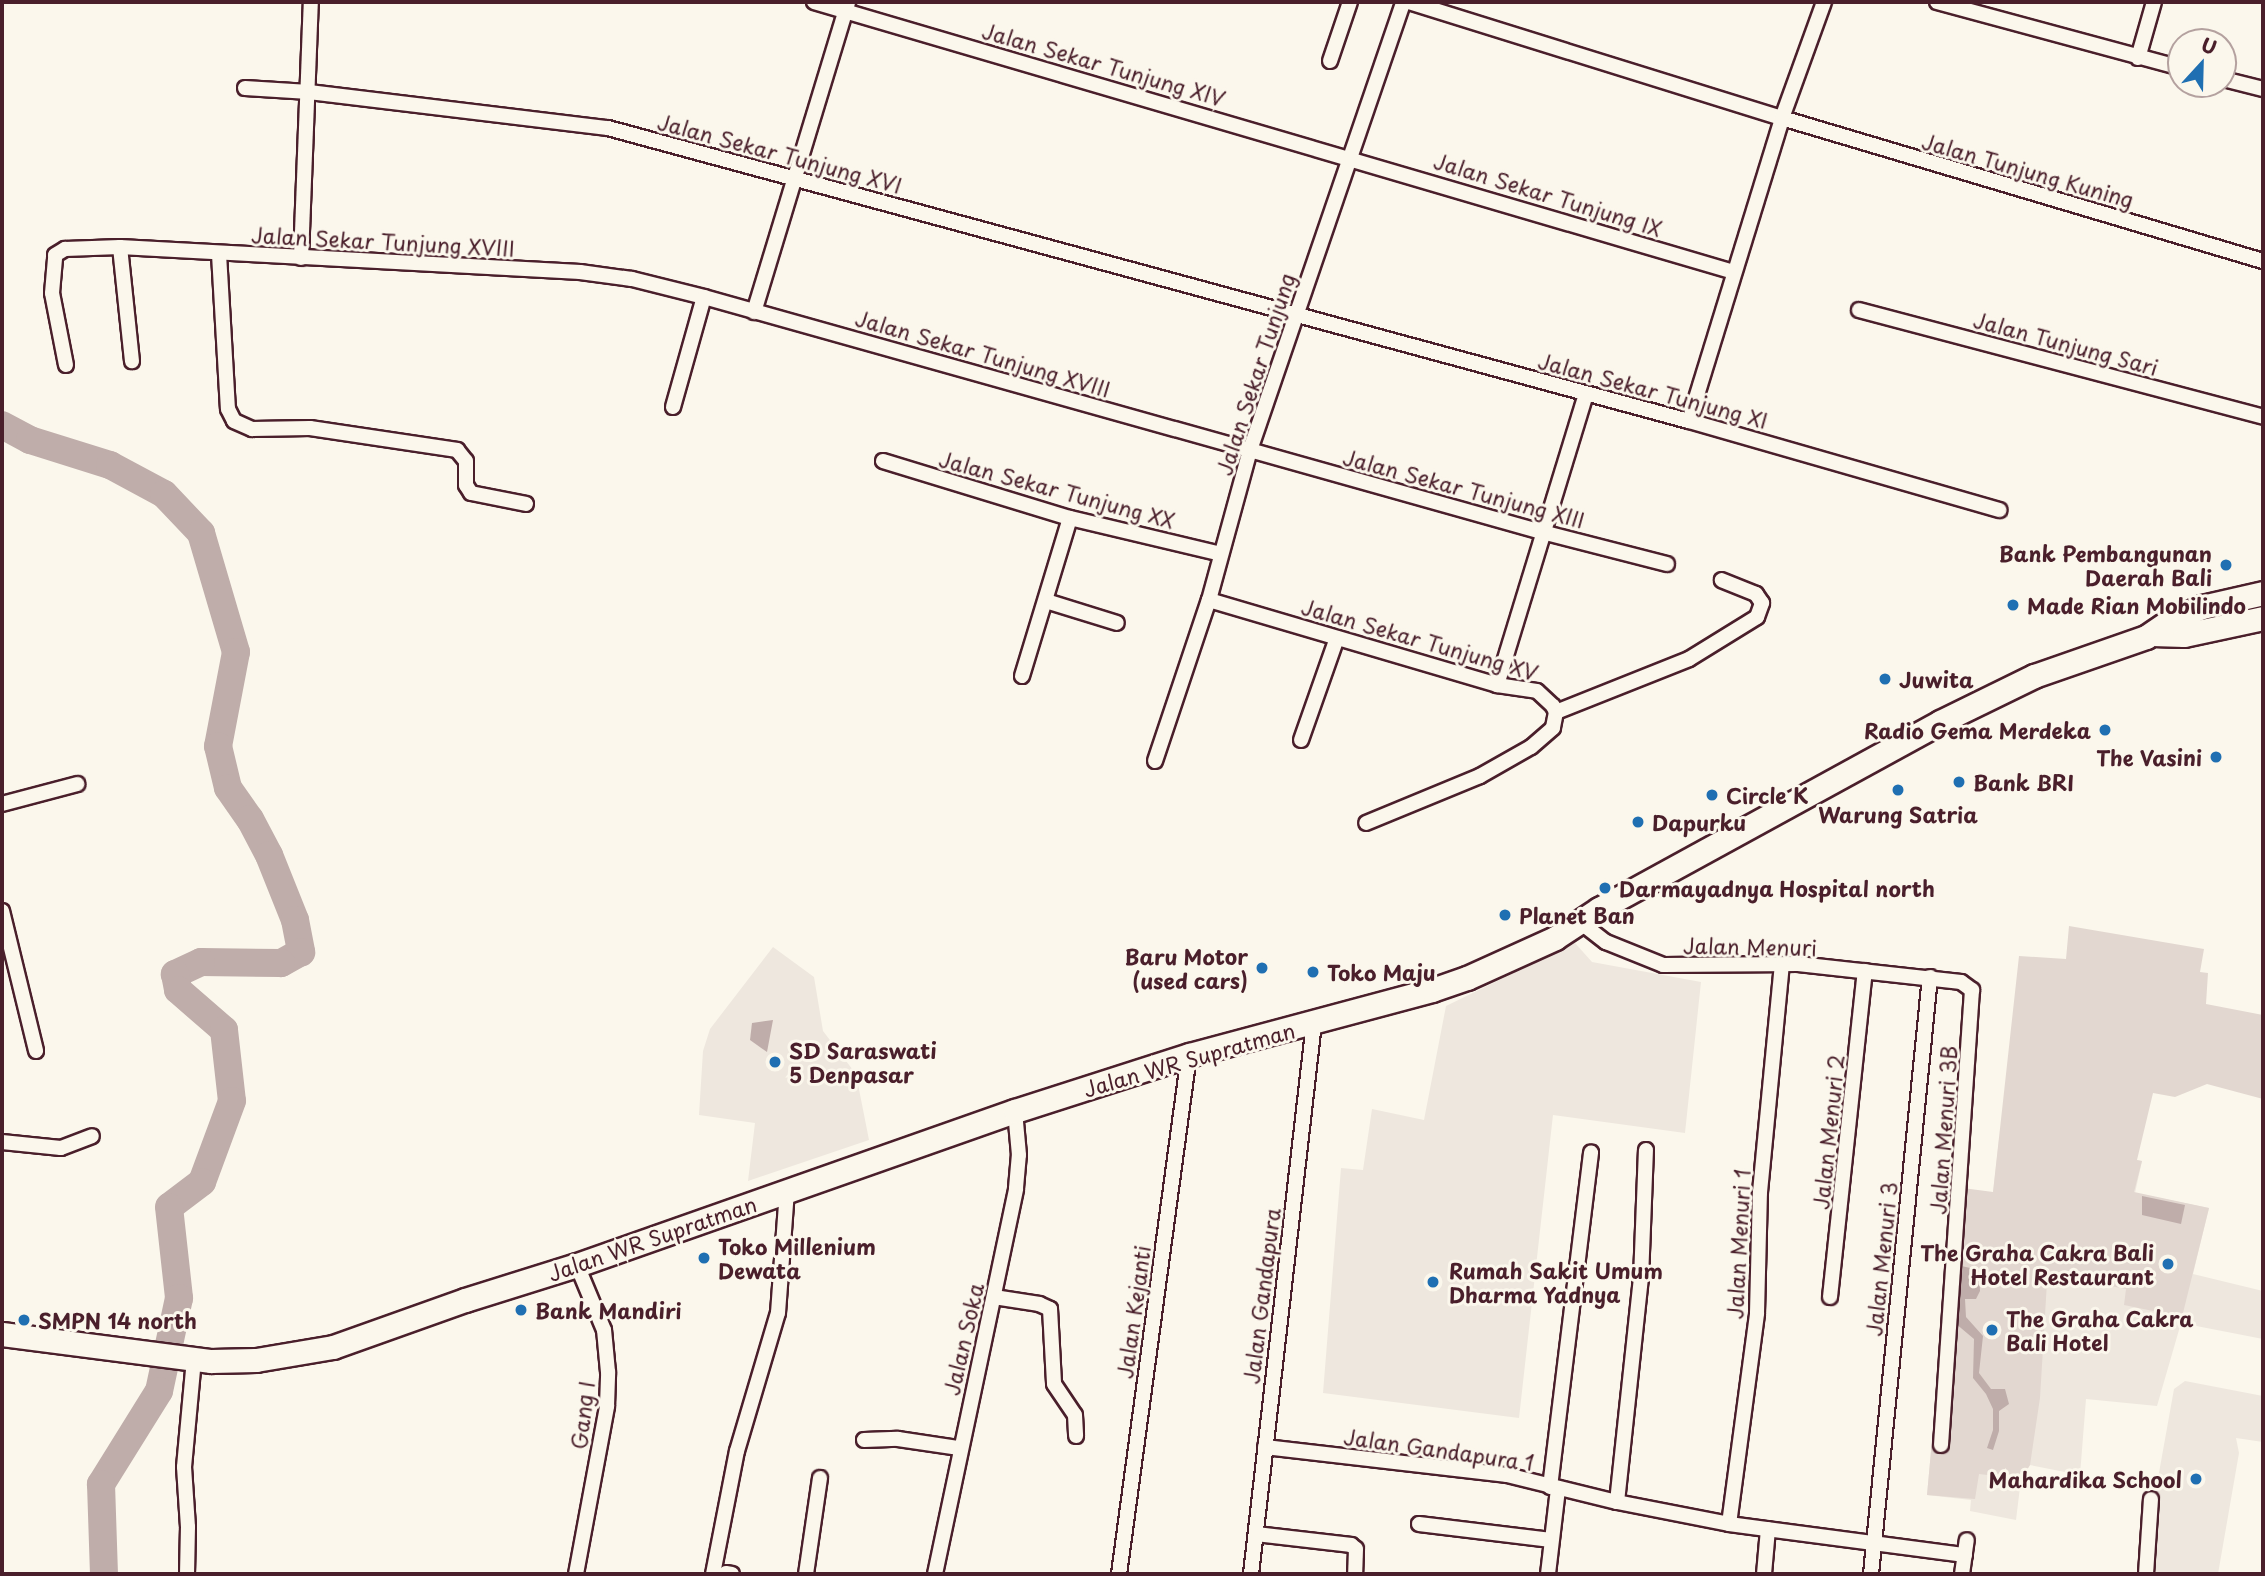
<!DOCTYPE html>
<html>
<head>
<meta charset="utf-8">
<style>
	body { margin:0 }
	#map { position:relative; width:2265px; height:1576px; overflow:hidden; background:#fbf7ec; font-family:"Playpen Sans",sans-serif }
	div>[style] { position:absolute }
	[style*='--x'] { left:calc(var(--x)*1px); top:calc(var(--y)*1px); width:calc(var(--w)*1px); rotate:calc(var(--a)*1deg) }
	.built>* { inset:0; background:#eee7de }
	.green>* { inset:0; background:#e2d7d0 }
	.water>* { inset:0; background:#bfadaa }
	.river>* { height:28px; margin:-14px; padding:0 14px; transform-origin:14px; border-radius:14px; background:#bfadaa }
	.roads { filter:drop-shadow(2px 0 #4a1f2b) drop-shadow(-2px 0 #4a1f2b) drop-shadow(0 2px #4a1f2b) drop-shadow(0 -2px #4a1f2b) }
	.street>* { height:14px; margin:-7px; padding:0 7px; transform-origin:7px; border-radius:7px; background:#fbf7ec }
	.primary>* { height:23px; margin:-11.5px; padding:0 11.5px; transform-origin:11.5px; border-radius:11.5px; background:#fbf7ec }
	.dots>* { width:19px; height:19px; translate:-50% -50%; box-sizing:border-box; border:4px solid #fbf7ec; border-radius:50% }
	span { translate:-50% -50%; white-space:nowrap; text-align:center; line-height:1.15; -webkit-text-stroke:6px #fbf7ec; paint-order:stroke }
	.street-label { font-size:21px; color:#4a1f2b }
	.poi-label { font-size:21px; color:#4a1f2b; font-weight:700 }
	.right { translate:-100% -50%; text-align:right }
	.left { translate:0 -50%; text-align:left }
	.frame { position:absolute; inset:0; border:4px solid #4a1f2b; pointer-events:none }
	.north { position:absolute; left:2167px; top:28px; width:70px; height:70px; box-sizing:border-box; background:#fbf7ec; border:2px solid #b4a19f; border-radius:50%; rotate:22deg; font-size:19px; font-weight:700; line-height:28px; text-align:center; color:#4a1f2b }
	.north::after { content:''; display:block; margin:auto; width:24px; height:32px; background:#1f6fb2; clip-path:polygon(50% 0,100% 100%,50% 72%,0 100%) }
</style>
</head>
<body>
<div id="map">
	<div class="built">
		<i style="clip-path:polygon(1575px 943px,1592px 962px,1701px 982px,1685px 1133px,1553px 1115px,1519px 1418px,1323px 1393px,1341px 1168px,1363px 1170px,1372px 1109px,1424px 1120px,1446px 1006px)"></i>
		<i style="clip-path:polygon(773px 947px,814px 977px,823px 1031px,856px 1074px,869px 1140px,748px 1181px,755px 1123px,699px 1115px,703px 1051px,710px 1029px)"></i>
		<i style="clip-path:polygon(1999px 1139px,2142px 1161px,2135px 1193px,2209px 1208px,2193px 1274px,2263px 1291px,2263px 1339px,2181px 1323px,2157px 1406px,2086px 1399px,2080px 1475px,2030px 1465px,2021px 1479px,2016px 1520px,1970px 1511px,1971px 1500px,1927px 1495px,1955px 1187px,1993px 1193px)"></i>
		<i style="clip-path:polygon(2185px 1381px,2263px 1396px,2263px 1442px,2236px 1438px,2239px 1453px,2218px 1574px,2151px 1574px,2155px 1495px,2174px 1389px)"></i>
	</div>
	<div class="green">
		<i style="clip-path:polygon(2069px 926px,2204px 949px,2200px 972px,2208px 973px,2206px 1004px,2263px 1015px,2263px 1099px,2207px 1084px,2175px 1097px,2153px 1093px,2137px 1160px,2142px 1161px,2134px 1192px,2209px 1208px,2182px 1317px,2124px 1305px,2126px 1289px,2074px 1279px,2073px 1285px,2047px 1282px,2040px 1398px,2030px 1465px,2021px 1479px,1979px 1474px,1975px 1499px,1927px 1495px,1955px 1187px,1993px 1192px,2019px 956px,2066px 959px)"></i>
	</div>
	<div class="water">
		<i style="clip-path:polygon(773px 1020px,767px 1052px,750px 1040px,752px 1023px)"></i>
		<i style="clip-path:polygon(2142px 1196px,2185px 1205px,2181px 1224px,2142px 1215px)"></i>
		<i style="clip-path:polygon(1957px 1265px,1979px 1270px,1980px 1291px,1976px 1299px,1965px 1299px,1966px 1317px,1983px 1336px,1979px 1373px,1991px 1389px,2005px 1389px,2009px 1404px,1999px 1411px,1999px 1431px,1993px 1450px,1987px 1448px,1993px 1430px,1993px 1409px,1986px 1394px,1973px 1378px,1974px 1339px,1955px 1323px)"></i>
	</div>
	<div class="river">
		<i style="--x:2;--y:425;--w:32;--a:28"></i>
		<i style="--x:30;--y:440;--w:84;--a:17.4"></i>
		<i style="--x:110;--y:465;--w:61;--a:28.2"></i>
		<i style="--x:164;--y:494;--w:54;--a:46.5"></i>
		<i style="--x:201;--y:533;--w:124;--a:73.6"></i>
		<i style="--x:236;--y:652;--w:96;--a:100.8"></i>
		<i style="--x:218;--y:746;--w:43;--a:76.6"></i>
		<i style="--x:228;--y:788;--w:38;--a:55"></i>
		<i style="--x:250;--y:819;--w:41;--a:62.2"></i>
		<i style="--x:269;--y:855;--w:70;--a:68.2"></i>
		<i style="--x:295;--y:920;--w:33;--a:79"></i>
		<i style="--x:301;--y:952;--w:23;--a:151"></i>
		<i style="--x:281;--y:963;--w:80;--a:-179.3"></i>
		<i style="--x:201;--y:962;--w:29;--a:155"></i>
		<i style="--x:175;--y:974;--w:16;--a:79"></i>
		<i style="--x:178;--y:990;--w:61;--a:41"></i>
		<i style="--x:224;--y:1030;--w:71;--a:83.6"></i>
		<i style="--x:232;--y:1101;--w:86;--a:110.3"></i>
		<i style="--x:202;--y:1182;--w:41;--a:142.9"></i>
		<i style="--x:169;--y:1207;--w:92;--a:83.7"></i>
		<i style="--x:179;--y:1298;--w:95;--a:102.1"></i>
		<i style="--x:159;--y:1391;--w:110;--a:121.9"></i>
		<i style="--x:101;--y:1484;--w:90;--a:88.1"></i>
	</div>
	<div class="roads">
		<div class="street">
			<i style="--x:814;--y:2;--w:959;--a:16.36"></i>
			<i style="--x:1409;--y:2;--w:391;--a:17.3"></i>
			<i style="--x:1782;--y:118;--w:502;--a:16.56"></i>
			<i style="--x:1937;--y:2;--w:253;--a:15.1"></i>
			<i style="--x:2138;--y:58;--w:58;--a:-74.1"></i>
			<i style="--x:1330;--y:61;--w:62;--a:-71.3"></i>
			<i style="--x:2223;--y:79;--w:41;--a:14"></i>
			<i style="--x:245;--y:88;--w:64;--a:3.6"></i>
			<i style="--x:309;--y:92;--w:301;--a:6.9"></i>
			<i style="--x:608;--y:128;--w:1120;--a:15.17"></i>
			<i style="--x:1689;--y:421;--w:323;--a:16"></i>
			<i style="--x:120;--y:247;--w:115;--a:84"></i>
			<i style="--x:219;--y:254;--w:155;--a:86.7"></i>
			<i style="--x:228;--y:409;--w:13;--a:63"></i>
			<i style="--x:234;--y:421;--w:20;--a:24"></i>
			<i style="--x:252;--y:429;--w:58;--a:-1"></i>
			<i style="--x:310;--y:428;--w:149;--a:8.5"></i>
			<i style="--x:457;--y:450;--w:14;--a:51"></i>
			<i style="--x:466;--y:461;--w:24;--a:90"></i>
			<i style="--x:466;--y:485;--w:9;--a:58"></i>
			<i style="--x:471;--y:493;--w:56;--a:11.3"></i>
			<i style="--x:301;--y:258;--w:256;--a:-87.8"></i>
			<i style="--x:1859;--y:310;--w:418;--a:14.8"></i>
			<i style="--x:754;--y:312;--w:324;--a:-73.1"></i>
			<i style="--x:66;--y:365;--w:73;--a:-101"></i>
			<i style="--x:52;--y:293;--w:38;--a:-85"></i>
			<i style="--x:55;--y:255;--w:12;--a:-31"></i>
			<i style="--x:65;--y:249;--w:55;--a:-2.1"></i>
			<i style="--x:120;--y:247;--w:461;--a:3.1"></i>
			<i style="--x:580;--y:272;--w:52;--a:7.7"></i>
			<i style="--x:632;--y:279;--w:74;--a:14"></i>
			<i style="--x:704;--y:297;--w:870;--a:15.67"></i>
			<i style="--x:1542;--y:532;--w:129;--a:14.4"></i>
			<i style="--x:673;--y:407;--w:114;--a:-74.3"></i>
			<i style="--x:1689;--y:421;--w:317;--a:-72.9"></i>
			<i style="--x:1782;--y:118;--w:123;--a:-70.1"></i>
			<i style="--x:883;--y:461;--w:195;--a:17"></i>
			<i style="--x:1070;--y:518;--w:155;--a:13.4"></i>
			<i style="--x:1209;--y:600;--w:300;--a:16.4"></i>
			<i style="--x:1497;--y:685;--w:40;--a:8.5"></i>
			<i style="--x:1537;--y:691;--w:22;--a:43"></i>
			<i style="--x:1553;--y:706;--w:7;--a:63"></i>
			<i style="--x:1556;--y:712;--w:16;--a:101"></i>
			<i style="--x:1553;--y:728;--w:29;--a:139"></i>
			<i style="--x:1531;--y:747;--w:59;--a:150.4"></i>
			<i style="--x:1480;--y:776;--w:123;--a:157.6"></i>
			<i style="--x:1046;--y:601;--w:74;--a:17.2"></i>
			<i style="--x:1022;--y:676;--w:165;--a:-73.1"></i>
			<i style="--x:1497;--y:685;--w:304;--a:-73"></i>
			<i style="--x:1556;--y:712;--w:143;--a:-21.7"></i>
			<i style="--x:1689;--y:659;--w:80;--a:-31.7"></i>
			<i style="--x:1757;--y:617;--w:15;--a:-70"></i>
			<i style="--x:1762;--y:603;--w:11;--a:-124"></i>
			<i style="--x:1756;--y:594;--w:37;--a:-158"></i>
			<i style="--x:1301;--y:740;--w:108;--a:-70.6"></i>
			<i style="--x:1155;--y:761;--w:170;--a:-71.5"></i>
			<i style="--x:1209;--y:600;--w:156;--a:-74.7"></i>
			<i style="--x:1250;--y:450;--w:473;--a:-71.1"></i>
			<i style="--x:2;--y:804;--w:78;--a:-14.9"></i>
			<i style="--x:2;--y:911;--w:144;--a:76.3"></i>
			<i style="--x:1580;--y:922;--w:33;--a:38"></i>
			<i style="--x:1606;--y:942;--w:61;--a:22"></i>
			<i style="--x:1663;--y:965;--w:135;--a:-0.4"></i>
			<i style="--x:1798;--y:964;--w:164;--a:6.3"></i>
			<i style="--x:1961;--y:982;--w:14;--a:36"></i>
			<i style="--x:1972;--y:990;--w:456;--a:93.9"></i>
			<i style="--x:2;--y:1142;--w:59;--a:5.8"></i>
			<i style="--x:61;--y:1148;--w:33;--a:-21"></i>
			<i style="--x:994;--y:1297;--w:46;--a:8.8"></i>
			<i style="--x:1039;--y:1304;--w:12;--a:24"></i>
			<i style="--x:1050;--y:1309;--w:75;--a:86.9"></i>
			<i style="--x:1054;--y:1384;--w:37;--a:56"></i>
			<i style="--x:1075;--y:1415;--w:21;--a:87"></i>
			<i style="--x:1830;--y:1297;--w:328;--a:-83.9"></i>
			<i style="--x:864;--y:1440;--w:34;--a:-2"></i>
			<i style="--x:898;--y:1439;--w:62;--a:8.4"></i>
			<i style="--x:1265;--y:1447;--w:244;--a:6.6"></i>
			<i style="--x:1507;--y:1475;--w:113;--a:13.8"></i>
			<i style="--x:1617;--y:1502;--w:114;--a:11.1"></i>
			<i style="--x:1729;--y:1524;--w:238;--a:7.5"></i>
			<i style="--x:1550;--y:1487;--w:337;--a:-83"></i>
			<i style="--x:1617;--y:1502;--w:224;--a:-83.9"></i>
			<i style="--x:1641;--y:1279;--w:129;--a:-87.8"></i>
			<i style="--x:1419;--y:1524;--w:133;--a:6.9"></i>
			<i style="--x:1729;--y:1524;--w:213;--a:-82.4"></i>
			<i style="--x:1757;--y:1313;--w:121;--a:-88.6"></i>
			<i style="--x:1760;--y:1192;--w:228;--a:-84.5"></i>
			<i style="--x:1256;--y:1534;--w:96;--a:6.6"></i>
			<i style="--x:1351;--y:1545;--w:6;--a:39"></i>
			<i style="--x:1356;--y:1549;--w:25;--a:92"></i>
			<i style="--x:726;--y:1573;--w:6;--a:9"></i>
			<i style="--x:187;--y:1574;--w:47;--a:-88.8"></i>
			<i style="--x:188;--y:1527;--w:60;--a:-93.8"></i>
			<i style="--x:184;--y:1467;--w:107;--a:-84.7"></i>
			<i style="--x:576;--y:1574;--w:171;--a:-79.5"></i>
			<i style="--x:607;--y:1406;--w:34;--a:-88"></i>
			<i style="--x:608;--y:1372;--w:42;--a:-95.4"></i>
			<i style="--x:604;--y:1330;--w:70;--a:-112.6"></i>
			<i style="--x:713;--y:1574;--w:125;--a:-79"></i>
			<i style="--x:737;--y:1451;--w:144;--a:-73.5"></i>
			<i style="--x:778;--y:1313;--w:123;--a:-85.8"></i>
			<i style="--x:806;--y:1574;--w:97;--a:-81.7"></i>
			<i style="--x:935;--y:1574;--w:394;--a:-78.1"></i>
			<i style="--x:1016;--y:1188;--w:33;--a:-85"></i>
			<i style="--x:1019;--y:1155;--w:44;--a:-95.2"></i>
			<i style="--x:1119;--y:1574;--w:524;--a:-82.32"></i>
			<i style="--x:1251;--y:1574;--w:555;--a:-83.48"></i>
			<i style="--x:1548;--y:1574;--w:86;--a:-83.3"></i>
			<i style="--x:1764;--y:1574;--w:45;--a:-84.9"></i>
			<i style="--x:1871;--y:1574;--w:600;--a:-84.36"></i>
			<i style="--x:1962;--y:1574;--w:34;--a:-82"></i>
			<i style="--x:2146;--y:1574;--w:75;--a:-86.2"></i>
		</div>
		<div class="primary">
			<i style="--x:2152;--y:634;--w:32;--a:2"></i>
			<i style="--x:2184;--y:635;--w:81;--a:-12.1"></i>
			<i style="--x:2;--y:1334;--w:211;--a:7.4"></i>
			<i style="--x:211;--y:1361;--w:45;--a:-1.3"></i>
			<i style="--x:256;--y:1360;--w:78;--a:-9.6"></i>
			<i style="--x:333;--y:1347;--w:140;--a:-19.6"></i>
			<i style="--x:465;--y:1300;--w:117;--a:-17.4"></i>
			<i style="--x:577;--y:1265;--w:464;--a:-19.4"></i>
			<i style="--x:1015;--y:1111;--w:183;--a:-17.8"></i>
			<i style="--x:1189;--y:1055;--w:252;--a:-15"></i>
			<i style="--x:1432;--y:990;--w:37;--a:-19"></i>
			<i style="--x:1467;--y:978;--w:97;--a:-24.4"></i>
			<i style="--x:1555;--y:938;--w:53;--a:-33.4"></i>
			<i style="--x:1599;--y:909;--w:389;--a:-28.7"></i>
			<i style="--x:1940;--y:722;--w:105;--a:-26.1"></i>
			<i style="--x:2034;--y:676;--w:119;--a:-19.2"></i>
			<i style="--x:2146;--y:637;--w:27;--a:-34"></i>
			<i style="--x:2168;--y:622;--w:37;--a:-24"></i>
			<i style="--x:2202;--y:607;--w:63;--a:-12.9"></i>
		</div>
	</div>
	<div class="dots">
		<i style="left:2226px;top:565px;background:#1f6fb2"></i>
		<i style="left:2013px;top:605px;background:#1f6fb2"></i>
		<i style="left:1885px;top:679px;background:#1f6fb2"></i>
		<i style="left:2105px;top:730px;background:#1f6fb2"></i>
		<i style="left:2216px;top:757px;background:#1f6fb2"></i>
		<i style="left:1959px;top:782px;background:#1f6fb2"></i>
		<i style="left:1898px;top:790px;background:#1f6fb2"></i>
		<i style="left:1712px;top:795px;background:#1f6fb2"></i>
		<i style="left:1638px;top:822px;background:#1f6fb2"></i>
		<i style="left:1605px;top:888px;background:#1f6fb2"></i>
		<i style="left:1505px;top:915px;background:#1f6fb2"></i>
		<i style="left:1262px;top:968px;background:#1f6fb2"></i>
		<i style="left:1313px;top:972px;background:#1f6fb2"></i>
		<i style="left:775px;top:1062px;background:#1f6fb2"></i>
		<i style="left:704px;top:1258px;background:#1f6fb2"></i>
		<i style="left:2168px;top:1264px;background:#1f6fb2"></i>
		<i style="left:1433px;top:1282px;background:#1f6fb2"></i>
		<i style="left:521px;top:1310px;background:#1f6fb2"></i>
		<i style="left:24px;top:1320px;background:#1f6fb2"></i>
		<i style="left:1992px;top:1330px;background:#1f6fb2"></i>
		<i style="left:2196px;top:1479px;background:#1f6fb2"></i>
	</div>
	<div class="street-label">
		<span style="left:1104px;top:64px;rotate:16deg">Jalan Sekar Tunjung XIV</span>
		<span style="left:780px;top:153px;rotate:15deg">Jalan Sekar Tunjung XVI</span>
		<span style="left:2028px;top:170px;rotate:16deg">Jalan Tunjung Kuning</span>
		<span style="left:1548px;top:194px;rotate:17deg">Jalan Sekar Tunjung IX</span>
		<span style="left:383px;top:241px;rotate:3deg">Jalan Sekar Tunjung XVIII</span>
		<span style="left:2066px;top:343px;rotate:15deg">Jalan Tunjung Sari</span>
		<span style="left:983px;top:353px;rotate:16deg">Jalan Sekar Tunjung XVIII</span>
		<span style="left:1255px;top:374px;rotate:-72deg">Jalan Sekar Tunjung</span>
		<span style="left:1653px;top:390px;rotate:15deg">Jalan Sekar Tunjung XI</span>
		<span style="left:1464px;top:488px;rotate:15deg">Jalan Sekar Tunjung XIII</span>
		<span style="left:1057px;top:489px;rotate:15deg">Jalan Sekar Tunjung XX</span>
		<span style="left:1420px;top:639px;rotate:16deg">Jalan Sekar Tunjung XV</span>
		<span style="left:1750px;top:946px;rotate:1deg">Jalan Menuri</span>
		<span style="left:1189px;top:1059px;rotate:-16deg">Jalan WR Supratman</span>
		<span style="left:1943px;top:1130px;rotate:-86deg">Jalan Menuri 3B</span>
		<span style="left:1828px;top:1132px;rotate:-84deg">Jalan Menuri 2</span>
		<span style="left:652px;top:1238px;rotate:-19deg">Jalan WR Supratman</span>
		<span style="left:1738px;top:1244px;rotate:-87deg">Jalan Menuri 1</span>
		<span style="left:1881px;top:1259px;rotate:-84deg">Jalan Menuri 3</span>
		<span style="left:1261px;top:1296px;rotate:-83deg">Jalan Gandapura</span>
		<span style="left:1133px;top:1312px;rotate:-82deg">Jalan Kejanti</span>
		<span style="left:963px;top:1339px;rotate:-77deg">Jalan Soka</span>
		<span style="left:582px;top:1415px;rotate:-83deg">Gang I</span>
		<span style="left:1439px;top:1449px;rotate:8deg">Jalan Gandapura 1</span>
	</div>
	<div class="poi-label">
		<span class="right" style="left:2212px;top:565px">Bank Pembangunan<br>Daerah Bali</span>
		<span class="left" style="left:2027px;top:605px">Made Rian Mobilindo</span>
		<span class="left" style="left:1899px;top:679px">Juwita</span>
		<span class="right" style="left:2091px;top:730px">Radio Gema Merdeka</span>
		<span class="right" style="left:2202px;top:757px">The Vasini</span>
		<span class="left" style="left:1973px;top:782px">Bank BRI</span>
		<span class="left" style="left:1726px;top:795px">Circle K</span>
		<span style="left:1898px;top:814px">Warung Satria</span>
		<span class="left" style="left:1652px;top:822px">Dapurku</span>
		<span class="left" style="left:1619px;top:888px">Darmayadnya Hospital north</span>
		<span class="left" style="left:1519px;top:915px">Planet Ban</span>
		<span class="right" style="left:1248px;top:968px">Baru Motor<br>(used cars)</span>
		<span class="left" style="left:1327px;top:972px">Toko Maju</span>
		<span class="left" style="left:789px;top:1062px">SD Saraswati<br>5 Denpasar</span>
		<span class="left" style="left:718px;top:1258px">Toko Millenium<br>Dewata</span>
		<span class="right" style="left:2154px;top:1264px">The Graha Cakra Bali<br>Hotel Restaurant</span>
		<span class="left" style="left:1449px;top:1282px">Rumah Sakit Umum<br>Dharma Yadnya</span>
		<span class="left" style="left:535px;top:1310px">Bank Mandiri</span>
		<span class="left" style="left:2006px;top:1330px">The Graha Cakra<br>Bali Hotel</span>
		<span class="left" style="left:38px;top:1320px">SMPN 14 north</span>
		<span class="right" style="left:2182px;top:1479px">Mahardika School</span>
	</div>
	<div class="frame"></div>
	<div class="north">U</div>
</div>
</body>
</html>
